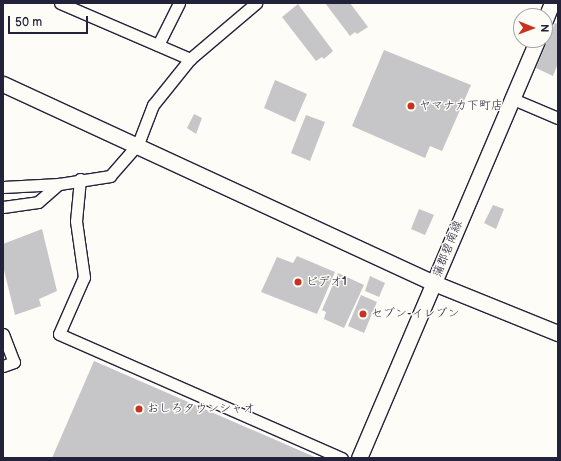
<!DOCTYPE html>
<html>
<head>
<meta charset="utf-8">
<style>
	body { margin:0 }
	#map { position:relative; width:561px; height:461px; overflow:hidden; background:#fdfcf7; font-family:"Balsamiq Sans","Klee One",sans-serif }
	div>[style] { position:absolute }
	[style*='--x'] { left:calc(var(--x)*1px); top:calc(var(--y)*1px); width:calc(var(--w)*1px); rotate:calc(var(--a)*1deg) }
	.building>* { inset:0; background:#c6c6c8 }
	.roads { filter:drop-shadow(1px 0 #22223b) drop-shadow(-1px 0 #22223b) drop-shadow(0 1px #22223b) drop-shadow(0 -1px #22223b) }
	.street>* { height:11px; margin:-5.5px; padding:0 5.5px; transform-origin:5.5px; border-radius:5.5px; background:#fdfcf7 }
	.secondary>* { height:15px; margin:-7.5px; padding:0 7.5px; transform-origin:7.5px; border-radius:7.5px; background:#fdfcf7 }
	.dots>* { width:11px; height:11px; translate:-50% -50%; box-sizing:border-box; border:2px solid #fdfcf7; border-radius:50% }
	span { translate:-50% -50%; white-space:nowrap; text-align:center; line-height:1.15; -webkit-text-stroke:3px #fdfcf7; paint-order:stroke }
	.poi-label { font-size:12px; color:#22223b }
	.left { translate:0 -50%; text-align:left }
	.street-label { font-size:12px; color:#22223b }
	.frame { position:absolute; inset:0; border:4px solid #22223b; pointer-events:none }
	.north { position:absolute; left:513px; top:8px; width:40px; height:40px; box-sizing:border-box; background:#fdfcf7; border:1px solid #a5a5ac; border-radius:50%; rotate:91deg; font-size:11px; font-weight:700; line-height:16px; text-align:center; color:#22223b }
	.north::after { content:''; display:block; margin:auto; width:14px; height:18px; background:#c8321e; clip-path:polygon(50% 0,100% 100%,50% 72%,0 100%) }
	.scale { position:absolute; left:8px; top:16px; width:80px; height:18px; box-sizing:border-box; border:2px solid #22223b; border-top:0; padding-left:5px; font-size:12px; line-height:14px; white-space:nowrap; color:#22223b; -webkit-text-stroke:3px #fdfcf7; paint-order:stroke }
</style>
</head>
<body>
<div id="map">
	<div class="building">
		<i style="clip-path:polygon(325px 3px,350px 3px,368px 27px,357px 34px,355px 32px,350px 36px)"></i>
		<i style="clip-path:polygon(298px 4px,333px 51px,324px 59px,322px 57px,316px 61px,282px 17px)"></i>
		<i style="clip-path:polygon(555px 23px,558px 24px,558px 63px,553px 76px,536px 68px)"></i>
		<i style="clip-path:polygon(384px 50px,471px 85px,442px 151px,430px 146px,425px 158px,352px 126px)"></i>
		<i style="clip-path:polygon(275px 80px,307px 94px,295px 122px,264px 108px)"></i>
		<i style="clip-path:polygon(194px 114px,202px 118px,196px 134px,187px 128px)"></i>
		<i style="clip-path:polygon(306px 115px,325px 122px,310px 161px,291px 153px)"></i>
		<i style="clip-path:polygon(493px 205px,504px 209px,496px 229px,484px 223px)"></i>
		<i style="clip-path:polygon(419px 209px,434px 215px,425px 235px,411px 229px)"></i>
		<i style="clip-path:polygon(42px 229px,57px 291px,39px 299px,41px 306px,15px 315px,3px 266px,3px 244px)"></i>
		<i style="clip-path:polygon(297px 256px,335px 272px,317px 314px,261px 292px,277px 257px,293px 263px)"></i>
		<i style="clip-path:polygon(338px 273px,364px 285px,344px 328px,324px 319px,326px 312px,322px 310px)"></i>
		<i style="clip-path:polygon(370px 276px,385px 283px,379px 297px,365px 291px)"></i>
		<i style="clip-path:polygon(361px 295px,377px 302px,364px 333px,348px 326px)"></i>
		<i style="clip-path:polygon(94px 361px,317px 458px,52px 458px)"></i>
	</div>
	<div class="roads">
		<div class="street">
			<i style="--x:60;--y:3;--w:142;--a:23.3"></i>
			<i style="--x:158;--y:45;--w:47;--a:-63.4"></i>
			<i style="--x:513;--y:99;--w:49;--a:22.9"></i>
			<i style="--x:80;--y:179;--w:42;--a:95.4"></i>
			<i style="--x:76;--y:221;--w:57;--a:81.9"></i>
			<i style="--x:84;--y:277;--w:62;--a:113.7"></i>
			<i style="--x:59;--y:334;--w:309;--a:23.7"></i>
			<i style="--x:3;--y:187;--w:56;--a:-3.1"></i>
			<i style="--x:59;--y:184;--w:52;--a:-8.9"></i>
			<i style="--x:110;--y:176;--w:43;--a:-48.8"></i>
			<i style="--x:138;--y:144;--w:42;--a:-69"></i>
			<i style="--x:153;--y:105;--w:59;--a:-51.2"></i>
			<i style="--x:190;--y:59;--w:87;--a:-40.3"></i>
			<i style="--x:3;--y:207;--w:35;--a:-8"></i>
			<i style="--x:38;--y:202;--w:28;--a:-41"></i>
			<i style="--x:3;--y:334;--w:30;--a:69"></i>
			<i style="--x:14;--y:362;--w:12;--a:160"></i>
		</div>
		<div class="secondary">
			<i style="--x:545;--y:20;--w:18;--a:-68"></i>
			<i style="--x:3;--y:84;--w:475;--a:24.8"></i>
			<i style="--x:434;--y:283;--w:134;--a:22"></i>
			<i style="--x:359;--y:458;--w:454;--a:-66.9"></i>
		</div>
	</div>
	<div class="dots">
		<i style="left:411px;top:106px;background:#c8321e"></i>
		<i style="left:298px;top:282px;background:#c8321e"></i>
		<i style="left:363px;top:314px;background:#c8321e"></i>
		<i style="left:139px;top:409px;background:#c8321e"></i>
	</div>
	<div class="poi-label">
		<span class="left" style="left:419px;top:106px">ヤマナカ下町店</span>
		<span class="left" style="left:306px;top:282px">ビデオ1</span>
		<span class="left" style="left:371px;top:314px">セブン-イレブン</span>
		<span class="left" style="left:147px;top:409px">おしろタウンシャオ</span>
	</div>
	<div class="street-label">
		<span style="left:448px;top:249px;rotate:-68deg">蒲郡碧南線</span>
	</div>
	<div class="frame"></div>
	<div class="north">N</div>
	<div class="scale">50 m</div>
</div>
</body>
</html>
